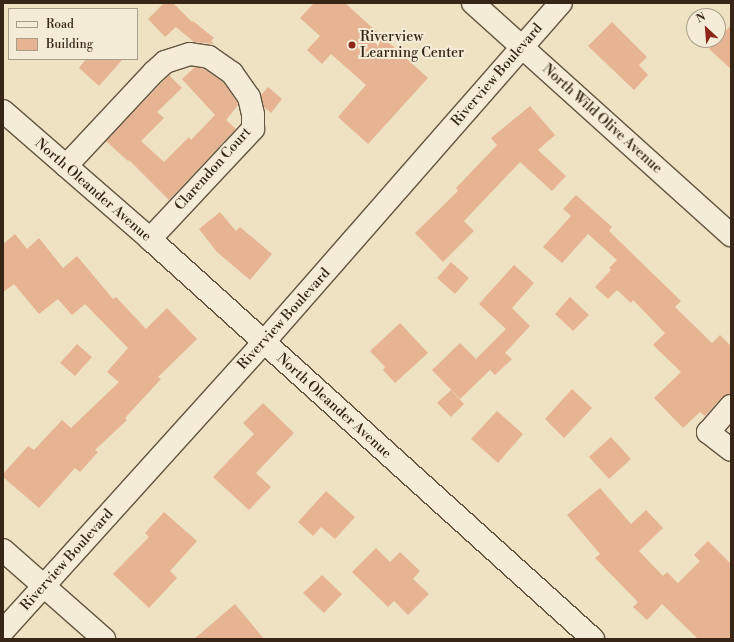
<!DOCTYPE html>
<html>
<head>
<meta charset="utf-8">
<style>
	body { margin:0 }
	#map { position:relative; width:734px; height:642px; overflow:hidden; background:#eee2c2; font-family:"Libre Bodoni",serif }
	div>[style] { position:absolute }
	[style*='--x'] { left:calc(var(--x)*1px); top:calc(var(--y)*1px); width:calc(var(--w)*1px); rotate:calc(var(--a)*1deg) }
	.building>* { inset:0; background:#e7b493 }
	.roads { filter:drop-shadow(1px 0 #655540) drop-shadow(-1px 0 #655540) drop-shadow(0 1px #655540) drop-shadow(0 -1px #655540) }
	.minor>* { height:22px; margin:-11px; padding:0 11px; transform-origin:11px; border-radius:11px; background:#f4ecd7 }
	.dots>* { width:11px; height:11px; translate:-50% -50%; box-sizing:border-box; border:2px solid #f4ecd7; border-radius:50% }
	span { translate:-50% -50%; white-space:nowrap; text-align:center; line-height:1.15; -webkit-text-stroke:4px #f4ecd7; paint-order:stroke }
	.poi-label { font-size:14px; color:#372615 }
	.left { translate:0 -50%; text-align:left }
	.street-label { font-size:14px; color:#372615 }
	.frame { position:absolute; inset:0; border:4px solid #372615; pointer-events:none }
	.legend { position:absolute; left:8px; top:8px; width:130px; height:52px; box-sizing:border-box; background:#f4ecd7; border:1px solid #a89d89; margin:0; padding:5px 7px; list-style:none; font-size:12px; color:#372615 }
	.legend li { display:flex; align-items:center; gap:8px; height:20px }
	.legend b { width:20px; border:1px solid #a89d89 }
	.north { position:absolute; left:686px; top:8px; width:40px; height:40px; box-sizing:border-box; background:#f4ecd7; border:1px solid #a89d89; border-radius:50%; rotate:334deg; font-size:11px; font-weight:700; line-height:16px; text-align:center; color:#372615 }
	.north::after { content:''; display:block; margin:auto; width:14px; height:18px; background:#8f2418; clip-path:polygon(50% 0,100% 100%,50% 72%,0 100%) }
</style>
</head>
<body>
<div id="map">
	<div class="building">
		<i style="clip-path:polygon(164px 3px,173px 3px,192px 22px,193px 21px,214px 38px,211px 41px,214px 44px,194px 42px,176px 27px,165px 37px,148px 19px)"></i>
		<i style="clip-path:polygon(314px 3px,345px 3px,428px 78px,368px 144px,338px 117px,366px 85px,331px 54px,322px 64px,307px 50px,320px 36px,300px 18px)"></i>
		<i style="clip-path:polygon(612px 22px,647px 57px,639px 65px,648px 75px,634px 90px,588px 46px)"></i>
		<i style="clip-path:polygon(731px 25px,731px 69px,709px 49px)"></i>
		<i style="clip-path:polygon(86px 59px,123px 59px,99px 86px,79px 68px)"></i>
		<i style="clip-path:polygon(195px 67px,204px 69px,223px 82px,237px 102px,238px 105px,226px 120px,236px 129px,169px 200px,129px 160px,128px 161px,106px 141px,169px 75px,182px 88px,157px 112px,164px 118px,141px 141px,164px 162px,189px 137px,191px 140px,215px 115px,182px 79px)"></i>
		<i style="clip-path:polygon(268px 87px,282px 99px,271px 113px,264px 107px,261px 95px)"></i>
		<i style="clip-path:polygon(530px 106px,555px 135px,538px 150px,566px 176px,552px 191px,520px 162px,464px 221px,474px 231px,443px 262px,415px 233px,458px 191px,456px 188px,497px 145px,491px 138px)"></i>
		<i style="clip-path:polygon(576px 195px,612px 227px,609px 231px,681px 301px,675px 307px,712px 343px,720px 335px,731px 346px,731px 394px,722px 397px,705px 416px,700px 412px,683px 428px,654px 398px,681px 372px,653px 345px,665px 333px,633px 300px,631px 303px,617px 290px,608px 299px,595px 287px,611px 270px,609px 268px,617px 260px,588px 234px,562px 263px,543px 247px,571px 216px,563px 209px)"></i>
		<i style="clip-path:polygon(220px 212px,236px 231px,240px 227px,272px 254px,250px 280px,217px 252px,199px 229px)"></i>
		<i style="clip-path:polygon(15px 234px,27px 249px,39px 238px,63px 268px,77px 256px,113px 299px,116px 297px,146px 329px,167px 308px,197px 339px,158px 377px,161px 379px,125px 418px,127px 420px,95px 450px,98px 452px,80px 472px,75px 468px,39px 508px,3px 477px,3px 474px,28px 446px,34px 450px,62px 420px,71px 428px,119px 382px,107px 372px,128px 348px,85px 304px,72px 315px,58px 299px,39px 314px,14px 284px,3px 292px,3px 244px)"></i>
		<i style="clip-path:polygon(451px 262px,469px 278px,455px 294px,437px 278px)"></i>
		<i style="clip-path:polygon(514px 265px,534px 283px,512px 308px,530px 326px,505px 353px,512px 359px,495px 375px,490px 370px,460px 399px,432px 370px,460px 343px,476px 359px,506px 329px,479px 304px)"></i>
		<i style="clip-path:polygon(570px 297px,589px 315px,573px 331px,555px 314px)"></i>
		<i style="clip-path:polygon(400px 323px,428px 353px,395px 383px,383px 370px,385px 367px,370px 351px)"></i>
		<i style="clip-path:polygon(77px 344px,92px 357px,75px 376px,60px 363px)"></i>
		<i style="clip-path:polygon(572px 389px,592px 408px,564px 438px,545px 419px)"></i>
		<i style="clip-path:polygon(451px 390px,464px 404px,451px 417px,437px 403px)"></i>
		<i style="clip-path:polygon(263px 403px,294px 433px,256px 473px,271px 487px,249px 510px,213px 477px,254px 434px,243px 423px)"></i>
		<i style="clip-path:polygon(497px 411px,523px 434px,498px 463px,471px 439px)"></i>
		<i style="clip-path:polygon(611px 437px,631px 459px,609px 479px,589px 457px)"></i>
		<i style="clip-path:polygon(600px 488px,631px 524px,646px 510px,663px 528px,639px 551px,663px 576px,667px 572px,678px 583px,700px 561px,694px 555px,708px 541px,731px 564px,731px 639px,698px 639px,662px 604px,647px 620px,633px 607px,638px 602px,595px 558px,600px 554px,567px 515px)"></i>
		<i style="clip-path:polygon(326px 491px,355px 517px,335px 539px,321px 527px,313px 536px,298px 522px)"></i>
		<i style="clip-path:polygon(164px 512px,197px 541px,170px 571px,177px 578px,149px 608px,113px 574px,149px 537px,145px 533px)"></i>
		<i style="clip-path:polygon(376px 548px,390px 562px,400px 552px,420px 571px,413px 579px,429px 594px,408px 615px,394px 601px,388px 607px,352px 572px)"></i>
		<i style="clip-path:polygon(322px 575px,342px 594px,324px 613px,303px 593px)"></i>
		<i style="clip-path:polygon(235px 604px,264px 639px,194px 639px)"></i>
	</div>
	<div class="roads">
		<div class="minor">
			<i style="--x:473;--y:3;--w:347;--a:42"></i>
			<i style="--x:3;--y:111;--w:195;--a:41"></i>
			<i style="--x:150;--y:239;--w:597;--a:42.08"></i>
			<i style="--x:66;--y:166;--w:129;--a:-46.9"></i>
			<i style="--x:154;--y:72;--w:15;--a:-42"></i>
			<i style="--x:165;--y:62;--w:26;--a:-18"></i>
			<i style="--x:190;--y:54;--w:19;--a:9"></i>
			<i style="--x:209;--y:57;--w:28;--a:35"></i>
			<i style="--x:232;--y:73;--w:29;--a:55"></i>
			<i style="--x:249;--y:97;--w:18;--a:77"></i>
			<i style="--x:253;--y:115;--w:14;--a:90"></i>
			<i style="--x:253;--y:129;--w:151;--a:133.1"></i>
			<i style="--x:731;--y:406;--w:35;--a:131"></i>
			<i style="--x:708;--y:432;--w:29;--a:38"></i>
			<i style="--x:3;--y:550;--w:135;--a:41.4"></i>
			<i style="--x:3;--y:631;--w:388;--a:-47.9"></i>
			<i style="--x:263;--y:343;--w:452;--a:-48.8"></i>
		</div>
	</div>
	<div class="dots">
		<i style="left:352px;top:45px;background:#8f2418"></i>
	</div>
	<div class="poi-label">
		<span class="left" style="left:360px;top:45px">Riverview<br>Learning Center</span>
	</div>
	<div class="street-label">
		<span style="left:497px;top:75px;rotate:-49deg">Riverview Boulevard</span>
		<span style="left:602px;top:119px;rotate:42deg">North Wild Olive Avenue</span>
		<span style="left:213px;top:169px;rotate:-48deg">Clarendon Court</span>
		<span style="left:93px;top:190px;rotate:41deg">North Oleander Avenue</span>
		<span style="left:284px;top:319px;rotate:-48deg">Riverview Boulevard</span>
		<span style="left:334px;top:406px;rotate:42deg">North Oleander Avenue</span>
		<span style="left:67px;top:560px;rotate:-48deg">Riverview Boulevard</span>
	</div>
	<div class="frame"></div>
	<ul class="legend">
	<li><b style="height:5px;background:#f4ecd7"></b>Road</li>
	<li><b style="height:11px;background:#e7b493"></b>Building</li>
	</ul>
	<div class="north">N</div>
</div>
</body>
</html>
